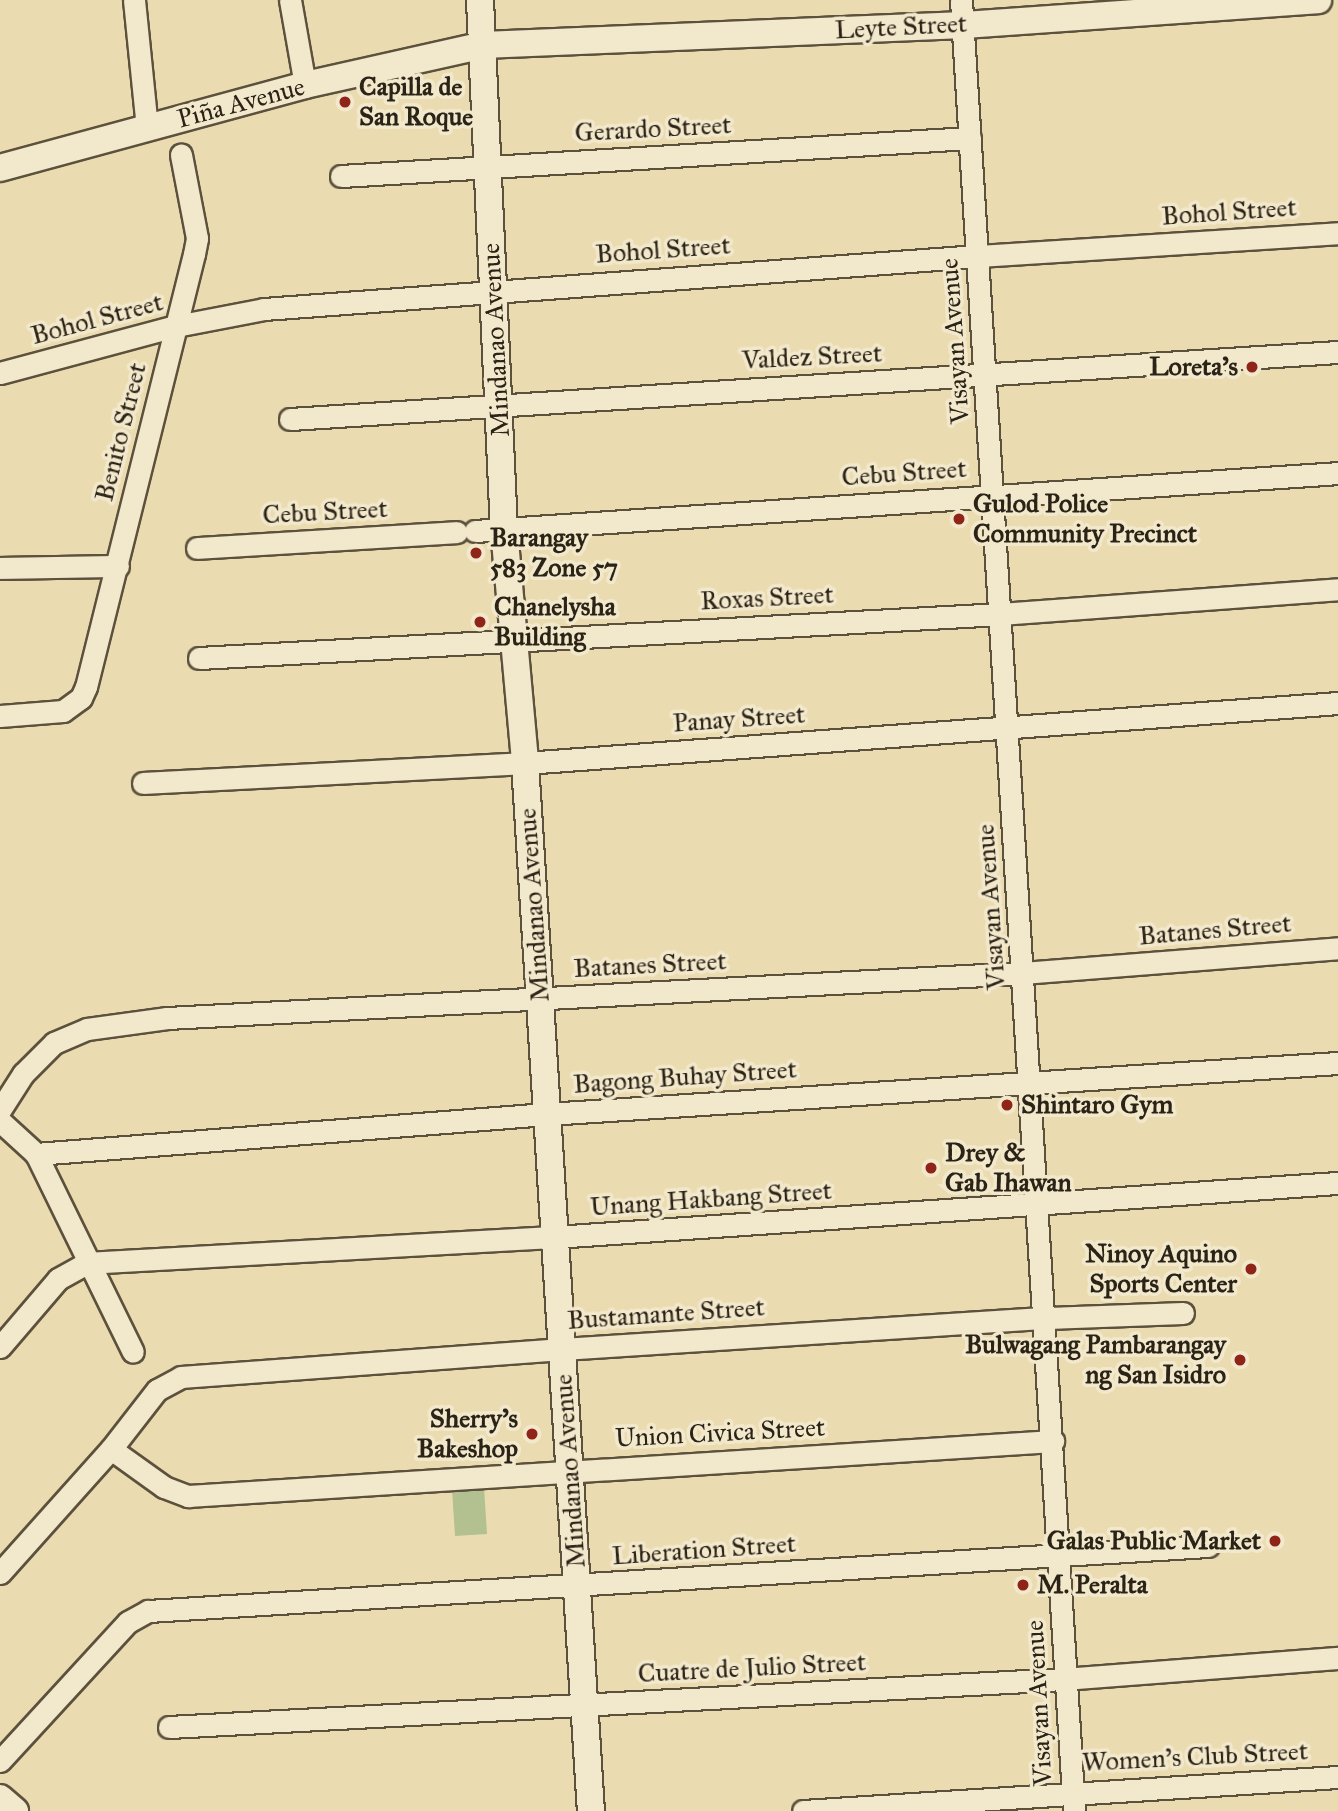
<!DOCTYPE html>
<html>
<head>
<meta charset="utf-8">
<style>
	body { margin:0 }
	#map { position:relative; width:1338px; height:1811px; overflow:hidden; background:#ebdbb0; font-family:"IM FELL Great Primer",serif }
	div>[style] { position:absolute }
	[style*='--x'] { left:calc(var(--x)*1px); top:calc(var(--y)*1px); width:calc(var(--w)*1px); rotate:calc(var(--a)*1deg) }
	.green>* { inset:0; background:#b2c18f }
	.roads { filter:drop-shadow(2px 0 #5c513d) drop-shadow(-2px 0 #5c513d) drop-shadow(0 2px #5c513d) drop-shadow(0 -2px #5c513d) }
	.minor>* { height:21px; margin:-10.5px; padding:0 10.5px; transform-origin:10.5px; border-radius:10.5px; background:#f2e8cc }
	.tertiary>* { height:26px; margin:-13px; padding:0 13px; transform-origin:13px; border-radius:13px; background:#f2e8cc }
	.dots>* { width:19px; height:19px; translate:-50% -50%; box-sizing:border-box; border:4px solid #f2e8cc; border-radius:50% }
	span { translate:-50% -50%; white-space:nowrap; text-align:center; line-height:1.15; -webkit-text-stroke:7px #f2e8cc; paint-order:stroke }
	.street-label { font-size:26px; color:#2c2317 }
	.poi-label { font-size:26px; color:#2c2317; font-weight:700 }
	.left { translate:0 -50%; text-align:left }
	.right { translate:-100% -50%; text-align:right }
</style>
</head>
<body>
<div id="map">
	<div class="green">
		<i style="clip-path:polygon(484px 1487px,487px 1534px,455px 1536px,452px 1489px)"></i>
	</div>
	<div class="roads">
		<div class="minor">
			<i style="--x:134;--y:0;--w:129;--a:84.2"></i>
			<i style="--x:290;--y:0;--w:86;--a:80"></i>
			<i style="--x:961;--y:0;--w:1815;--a:86.43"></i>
			<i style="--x:341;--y:176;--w:630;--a:-3.46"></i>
			<i style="--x:0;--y:373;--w:182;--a:-15"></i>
			<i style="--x:176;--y:326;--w:90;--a:-10.9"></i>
			<i style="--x:264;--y:309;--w:715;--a:-4.25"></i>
			<i style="--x:977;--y:256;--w:362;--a:-3.6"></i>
			<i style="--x:290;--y:419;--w:1050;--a:-3.66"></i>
			<i style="--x:475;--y:531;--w:865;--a:-3.84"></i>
			<i style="--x:197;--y:548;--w:260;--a:-3.5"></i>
			<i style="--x:0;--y:568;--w:118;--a:-1"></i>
			<i style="--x:199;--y:658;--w:802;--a:-3.14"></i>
			<i style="--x:1000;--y:614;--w:339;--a:-4.2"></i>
			<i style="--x:0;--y:716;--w:63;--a:-4.5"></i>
			<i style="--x:63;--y:711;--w:22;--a:-36"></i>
			<i style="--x:81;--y:698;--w:12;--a:-66"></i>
			<i style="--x:86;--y:687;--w:446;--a:-76"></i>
			<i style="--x:194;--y:254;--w:16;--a:-79"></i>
			<i style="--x:197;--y:238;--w:85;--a:-100.9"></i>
			<i style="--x:143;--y:783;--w:383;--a:-3"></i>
			<i style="--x:525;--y:763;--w:815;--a:-4.22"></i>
			<i style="--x:0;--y:1110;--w:43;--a:-57.4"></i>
			<i style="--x:23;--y:1074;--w:44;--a:-45"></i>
			<i style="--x:54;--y:1043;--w:36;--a:-23"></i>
			<i style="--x:87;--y:1029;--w:81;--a:-7.8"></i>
			<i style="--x:167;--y:1018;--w:857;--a:-3.01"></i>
			<i style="--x:1023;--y:973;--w:316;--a:-4.5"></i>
			<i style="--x:0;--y:1121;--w:49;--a:42.5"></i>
			<i style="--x:36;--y:1154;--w:220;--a:63.9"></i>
			<i style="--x:36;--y:1154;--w:513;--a:-4.48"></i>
			<i style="--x:547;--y:1114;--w:793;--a:-3.69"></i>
			<i style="--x:0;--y:1347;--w:89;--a:-49.5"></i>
			<i style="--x:58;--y:1279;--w:33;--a:-29"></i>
			<i style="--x:87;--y:1263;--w:469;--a:-3.2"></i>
			<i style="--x:555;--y:1237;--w:785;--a:-3.95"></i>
			<i style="--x:111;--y:1449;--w:65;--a:35.6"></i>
			<i style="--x:164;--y:1487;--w:26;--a:21"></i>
			<i style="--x:188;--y:1496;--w:867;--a:-3.64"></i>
			<i style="--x:0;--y:1573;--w:166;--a:-48.2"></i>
			<i style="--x:111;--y:1449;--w:75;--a:-52.1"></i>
			<i style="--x:157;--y:1390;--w:27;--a:-28"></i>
			<i style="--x:181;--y:1377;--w:382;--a:-4.2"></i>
			<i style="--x:562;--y:1349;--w:485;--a:-3.7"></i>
			<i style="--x:1046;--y:1318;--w:137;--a:-2.1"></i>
			<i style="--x:169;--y:1727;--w:896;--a:-3.07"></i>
			<i style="--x:1064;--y:1679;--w:275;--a:-4.4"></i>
			<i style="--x:0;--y:1761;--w:189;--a:-47.4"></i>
			<i style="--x:128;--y:1622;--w:23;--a:-29"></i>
			<i style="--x:148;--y:1611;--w:1062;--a:-3.51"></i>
			<i style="--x:803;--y:1811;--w:536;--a:-3.64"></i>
		</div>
		<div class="tertiary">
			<i style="--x:480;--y:0;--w:531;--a:87.41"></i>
			<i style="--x:504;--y:530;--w:234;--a:84.8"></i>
			<i style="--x:525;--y:763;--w:1050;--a:86.4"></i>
			<i style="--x:0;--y:168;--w:316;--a:-15.2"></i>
			<i style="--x:305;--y:85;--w:183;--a:-12.6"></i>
			<i style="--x:484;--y:45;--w:479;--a:-2.4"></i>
			<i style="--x:963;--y:25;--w:356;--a:-4"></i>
			<i style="--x:0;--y:1798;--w:20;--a:41"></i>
		</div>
	</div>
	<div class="dots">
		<i style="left:345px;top:102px;background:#8f2418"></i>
		<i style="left:1252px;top:367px;background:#8f2418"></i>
		<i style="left:959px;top:519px;background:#8f2418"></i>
		<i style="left:476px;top:553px;background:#8f2418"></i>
		<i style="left:480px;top:622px;background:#8f2418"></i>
		<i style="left:1007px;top:1105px;background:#8f2418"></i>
		<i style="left:931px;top:1168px;background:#8f2418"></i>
		<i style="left:1251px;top:1269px;background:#8f2418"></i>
		<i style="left:1240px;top:1360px;background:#8f2418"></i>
		<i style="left:532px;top:1434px;background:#8f2418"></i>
		<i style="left:1275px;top:1541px;background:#8f2418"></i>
		<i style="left:1023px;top:1585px;background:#8f2418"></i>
	</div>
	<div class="street-label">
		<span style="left:901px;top:27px;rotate:-3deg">Leyte Street</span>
		<span style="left:241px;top:103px;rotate:-15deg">Piña Avenue</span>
		<span style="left:653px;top:129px;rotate:-3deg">Gerardo Street</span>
		<span style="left:1229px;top:212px;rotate:-4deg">Bohol Street</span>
		<span style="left:663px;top:250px;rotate:-4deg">Bohol Street</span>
		<span style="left:97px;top:319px;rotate:-15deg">Bohol Street</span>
		<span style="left:496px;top:340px;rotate:-93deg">Mindanao Avenue</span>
		<span style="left:955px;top:341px;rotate:-94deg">Visayan Avenue</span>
		<span style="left:812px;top:357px;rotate:-3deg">Valdez Street</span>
		<span style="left:121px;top:432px;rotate:-76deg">Benito Street</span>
		<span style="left:904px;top:473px;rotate:-4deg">Cebu Street</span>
		<span style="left:325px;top:512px;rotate:-3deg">Cebu Street</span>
		<span style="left:767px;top:598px;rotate:-3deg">Roxas Street</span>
		<span style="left:739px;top:719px;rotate:-4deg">Panay Street</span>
		<span style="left:534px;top:905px;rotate:-94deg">Mindanao Avenue</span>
		<span style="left:991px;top:907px;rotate:-94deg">Visayan Avenue</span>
		<span style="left:1215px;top:930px;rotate:-5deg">Batanes Street</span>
		<span style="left:650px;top:965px;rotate:-3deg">Batanes Street</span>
		<span style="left:685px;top:1077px;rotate:-4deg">Bagong Buhay Street</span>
		<span style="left:711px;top:1199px;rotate:-4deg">Unang Hakbang Street</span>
		<span style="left:666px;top:1314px;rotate:-4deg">Bustamante Street</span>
		<span style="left:720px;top:1433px;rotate:-3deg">Union Civica Street</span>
		<span style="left:570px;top:1471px;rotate:-94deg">Mindanao Avenue</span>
		<span style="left:704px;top:1550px;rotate:-4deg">Liberation Street</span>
		<span style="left:752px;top:1668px;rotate:-3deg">Cuatre de Julio Street</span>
		<span style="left:1039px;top:1703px;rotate:-93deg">Visayan Avenue</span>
		<span style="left:1195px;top:1757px;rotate:-3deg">Women's Club Street</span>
	</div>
	<div class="poi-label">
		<span class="left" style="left:359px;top:102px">Capilla de<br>San Roque</span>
		<span class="right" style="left:1238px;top:367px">Loreta's</span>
		<span class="left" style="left:973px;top:519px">Gulod Police<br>Community Precinct</span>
		<span class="left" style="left:490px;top:553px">Barangay<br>583 Zone 57</span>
		<span class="left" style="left:494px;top:622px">Chanelysha<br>Building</span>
		<span class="left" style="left:1021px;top:1105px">Shintaro Gym</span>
		<span class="left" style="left:945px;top:1168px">Drey &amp;<br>Gab Ihawan</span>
		<span class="right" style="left:1237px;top:1269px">Ninoy Aquino<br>Sports Center</span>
		<span class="right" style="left:1226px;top:1360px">Bulwagang Pambarangay<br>ng San Isidro</span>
		<span class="right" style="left:518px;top:1434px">Sherry's<br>Bakeshop</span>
		<span class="right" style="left:1261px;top:1541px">Galas Public Market</span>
		<span class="left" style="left:1037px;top:1585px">M. Peralta</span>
	</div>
</div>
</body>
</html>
